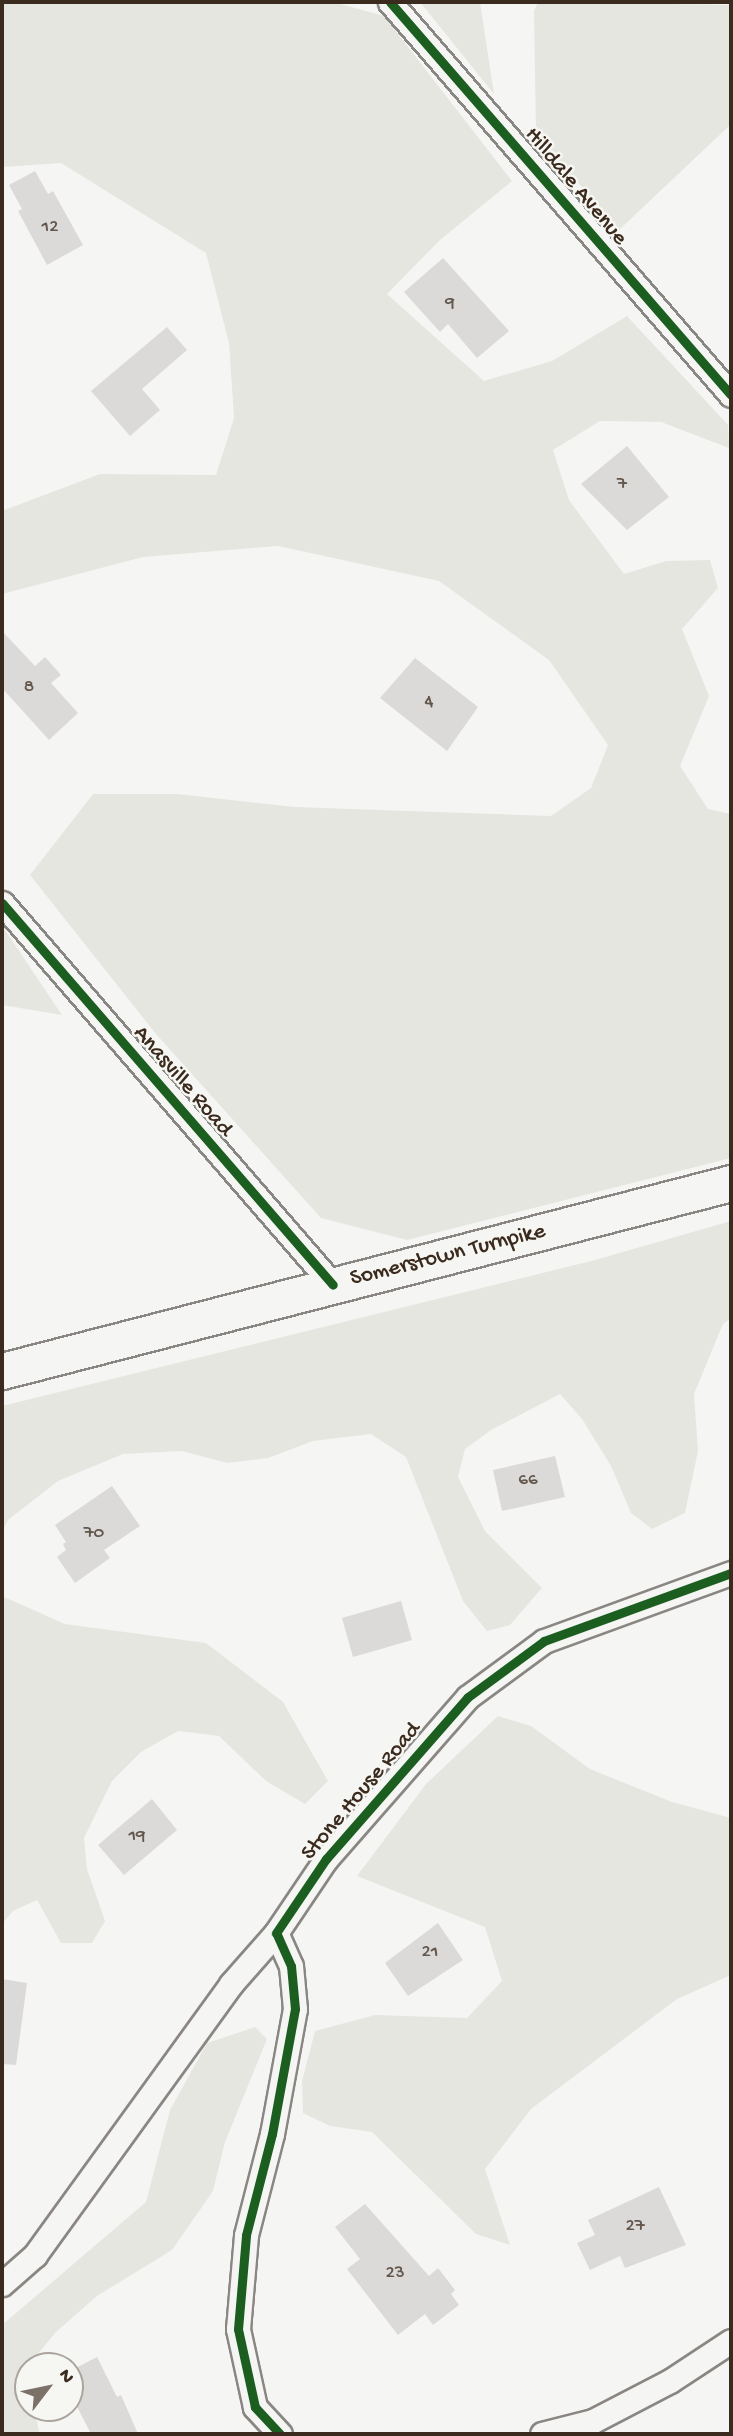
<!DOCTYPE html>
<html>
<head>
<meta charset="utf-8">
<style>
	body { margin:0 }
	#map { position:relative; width:733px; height:2436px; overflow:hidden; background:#f5f5f3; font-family:"Gochi Hand",sans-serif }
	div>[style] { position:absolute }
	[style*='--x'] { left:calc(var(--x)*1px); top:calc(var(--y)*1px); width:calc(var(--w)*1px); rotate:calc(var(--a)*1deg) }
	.green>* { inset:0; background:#e6e6e1 }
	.building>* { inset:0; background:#dbdad8 }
	.roads { filter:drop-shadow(2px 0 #8a8683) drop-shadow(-2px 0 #8a8683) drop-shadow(0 2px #8a8683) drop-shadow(0 -2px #8a8683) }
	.minor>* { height:23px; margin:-11.5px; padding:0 11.5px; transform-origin:11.5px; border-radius:11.5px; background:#f5f5f3 }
	.primary>* { height:35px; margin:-17.5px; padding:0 17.5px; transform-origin:17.5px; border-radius:17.5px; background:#f5f5f3 }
	.cycleway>* { height:9px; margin:-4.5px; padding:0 4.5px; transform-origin:4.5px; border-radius:4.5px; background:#1b5e20 }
	span { translate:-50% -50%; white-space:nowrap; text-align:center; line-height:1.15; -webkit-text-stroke:5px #f6f6f2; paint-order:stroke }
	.number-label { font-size:19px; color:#63564c }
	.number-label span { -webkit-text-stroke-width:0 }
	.street-label { font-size:23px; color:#3b2a1e }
	.frame { position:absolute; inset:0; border:4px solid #3b2a1e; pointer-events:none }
	.north { position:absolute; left:14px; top:2352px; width:70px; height:70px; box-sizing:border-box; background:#f6f6f2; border:2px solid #aba49d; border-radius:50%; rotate:58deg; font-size:19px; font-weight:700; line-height:28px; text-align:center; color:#3b2a1e }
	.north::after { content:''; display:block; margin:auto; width:24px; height:32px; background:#7c7169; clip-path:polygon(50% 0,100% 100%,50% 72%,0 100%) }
</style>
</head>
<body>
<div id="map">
	<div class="green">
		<i style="clip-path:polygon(2px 2px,333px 2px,384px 16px,512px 181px,440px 240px,387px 294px,484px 381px,552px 361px,627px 316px,728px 425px,729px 448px,661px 422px,600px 421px,553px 450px,569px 500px,624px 574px,666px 561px,710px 560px,718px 588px,682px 629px,709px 696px,680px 766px,708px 809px,731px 814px,731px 1158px,407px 1240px,321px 1218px,156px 1034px,30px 875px,93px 794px,178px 794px,295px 807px,551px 816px,591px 788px,608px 745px,549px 660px,439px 581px,278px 546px,143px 557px,2px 594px,2px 511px,100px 474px,216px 475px,234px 418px,229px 343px,206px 253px,61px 163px,2px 167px)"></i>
		<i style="clip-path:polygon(420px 2px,480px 2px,494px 94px)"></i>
		<i style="clip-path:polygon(538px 2px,731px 5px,729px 126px,619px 230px,536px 134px,534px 11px)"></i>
		<i style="clip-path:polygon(2px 929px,5px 930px,62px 1015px,2px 1005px)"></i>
		<i style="clip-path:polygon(731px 1221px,731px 1318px,723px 1324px,694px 1394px,698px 1451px,685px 1513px,652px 1529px,631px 1513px,611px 1466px,582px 1419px,560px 1394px,491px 1430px,465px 1449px,458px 1477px,485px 1531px,542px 1588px,510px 1625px,487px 1631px,463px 1601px,406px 1457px,371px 1434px,313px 1441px,268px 1458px,227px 1463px,182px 1451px,123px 1454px,58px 1481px,8px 1520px,2px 1531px,2px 1406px,595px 1260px)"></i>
		<i style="clip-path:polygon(2px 1591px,4px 1597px,65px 1624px,206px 1643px,283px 1702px,328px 1781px,305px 1804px,266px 1781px,219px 1736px,178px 1731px,141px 1752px,112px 1781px,84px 1838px,87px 1869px,105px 1921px,92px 1943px,61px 1943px,37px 1900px,13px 1911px,2px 1924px)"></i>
		<i style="clip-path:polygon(498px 1716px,531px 1726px,590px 1769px,672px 1802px,731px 1818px,731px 1975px,677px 1999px,531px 2109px,485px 2169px,510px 2245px,476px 2234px,372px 2132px,330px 2126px,303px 2113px,302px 2081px,315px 2031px,375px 2015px,467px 2018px,502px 1981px,485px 1927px,357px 1876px,426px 1784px)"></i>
		<i style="clip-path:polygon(255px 2027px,267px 2039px,225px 2142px,213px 2191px,172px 2250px,97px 2296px,56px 2332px,28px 2366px,28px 2408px,33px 2408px,40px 2434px,2px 2434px,2px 2325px,146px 2202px,170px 2110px,207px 2043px)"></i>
	</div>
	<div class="building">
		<i style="clip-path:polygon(35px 171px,48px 194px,53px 191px,83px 245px,47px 265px,18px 211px,22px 209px,9px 185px)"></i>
		<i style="clip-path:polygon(443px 258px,509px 331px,477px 358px,448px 324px,440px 332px,404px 292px)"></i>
		<i style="clip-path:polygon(167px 327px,187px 350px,142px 389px,160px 410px,130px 436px,91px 391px)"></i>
		<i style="clip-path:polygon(627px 446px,669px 497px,627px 530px,581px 484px)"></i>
		<i style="clip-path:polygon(2px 631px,35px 666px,45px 657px,61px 675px,51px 683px,78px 713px,49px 740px,2px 688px)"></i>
		<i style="clip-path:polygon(415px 658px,478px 707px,447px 751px,380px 698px)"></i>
		<i style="clip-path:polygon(555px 1456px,565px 1497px,502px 1511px,493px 1470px)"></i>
		<i style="clip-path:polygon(112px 1486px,140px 1526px,104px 1550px,110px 1558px,75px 1583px,57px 1557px,66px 1550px,63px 1544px,66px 1542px,55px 1525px)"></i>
		<i style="clip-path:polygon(401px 1601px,412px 1640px,353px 1657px,342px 1618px)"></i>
		<i style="clip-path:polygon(152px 1799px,177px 1830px,124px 1875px,98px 1845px)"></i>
		<i style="clip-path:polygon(438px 1923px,463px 1960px,408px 1996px,385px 1963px)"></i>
		<i style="clip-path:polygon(2px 1979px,27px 1983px,16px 2065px,2px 2064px)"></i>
		<i style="clip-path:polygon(659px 2187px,686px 2245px,625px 2268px,620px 2256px,590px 2270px,577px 2243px,595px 2235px,588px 2220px)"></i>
		<i style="clip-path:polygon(365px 2204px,429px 2276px,438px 2268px,455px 2290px,451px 2294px,459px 2305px,433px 2325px,425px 2314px,398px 2335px,347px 2269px,360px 2259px,335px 2227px)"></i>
		<i style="clip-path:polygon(97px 2357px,117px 2397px,121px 2395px,138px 2434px,91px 2434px,70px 2393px,70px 2371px)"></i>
	</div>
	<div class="roads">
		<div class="minor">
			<i style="--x:390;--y:2;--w:520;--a:49.05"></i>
			<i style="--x:2;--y:903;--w:505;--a:49.09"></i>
			<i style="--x:2;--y:2284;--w:44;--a:-41.3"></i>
			<i style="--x:35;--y:2255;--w:334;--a:-54.1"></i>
			<i style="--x:231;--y:1984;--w:68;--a:-48.6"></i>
			<i style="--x:280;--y:2434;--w:37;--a:-133"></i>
			<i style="--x:255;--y:2407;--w:80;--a:-102.3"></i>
			<i style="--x:238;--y:2329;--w:94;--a:-85.1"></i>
			<i style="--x:246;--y:2235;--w:104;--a:-75.6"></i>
			<i style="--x:272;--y:2134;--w:127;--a:-79.6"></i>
			<i style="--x:295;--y:2009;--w:43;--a:-95.3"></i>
			<i style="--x:291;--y:1966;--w:36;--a:-114"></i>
			<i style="--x:276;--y:1933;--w:89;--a:-56"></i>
			<i style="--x:326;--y:1859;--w:215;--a:-48.8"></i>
			<i style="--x:468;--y:1697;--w:94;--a:-36.4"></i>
			<i style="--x:544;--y:1641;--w:199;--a:-20"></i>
			<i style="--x:542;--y:2434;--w:53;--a:-14.3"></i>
			<i style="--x:593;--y:2421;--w:87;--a:-27.5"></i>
			<i style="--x:670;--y:2381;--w:73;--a:-33.3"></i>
		</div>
		<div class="primary">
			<i style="--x:2;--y:1371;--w:753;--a:-14.46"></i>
		</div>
	</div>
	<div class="cycleway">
		<i style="--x:390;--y:2;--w:520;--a:49.05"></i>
		<i style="--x:2;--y:903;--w:505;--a:49.09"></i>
		<i style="--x:280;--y:2434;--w:37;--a:-133"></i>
		<i style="--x:255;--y:2407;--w:80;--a:-102.3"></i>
		<i style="--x:238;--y:2329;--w:94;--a:-85.1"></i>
		<i style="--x:246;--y:2235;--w:104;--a:-75.6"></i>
		<i style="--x:272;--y:2134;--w:127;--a:-79.6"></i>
		<i style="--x:295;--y:2009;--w:43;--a:-95.3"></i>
		<i style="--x:291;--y:1966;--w:36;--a:-114"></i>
		<i style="--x:276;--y:1933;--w:89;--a:-56"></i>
		<i style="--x:326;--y:1859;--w:215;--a:-48.8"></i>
		<i style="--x:468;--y:1697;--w:94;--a:-36.4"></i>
		<i style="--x:544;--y:1641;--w:199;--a:-20"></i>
	</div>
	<div class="number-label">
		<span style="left:50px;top:228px">12</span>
		<span style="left:450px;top:304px">9</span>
		<span style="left:622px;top:485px">7</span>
		<span style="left:29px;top:688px">8</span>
		<span style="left:429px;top:703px">4</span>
		<span style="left:528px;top:1481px">66</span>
		<span style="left:94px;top:1534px">70</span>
		<span style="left:137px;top:1837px">19</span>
		<span style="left:430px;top:1953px">21</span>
		<span style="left:635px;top:2227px">27</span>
		<span style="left:395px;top:2274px">23</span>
	</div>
	<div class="street-label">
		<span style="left:575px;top:187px;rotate:50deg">Hilldale Avenue</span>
		<span style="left:182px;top:1082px;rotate:49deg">Anasville Road</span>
		<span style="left:448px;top:1256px;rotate:-14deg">Somerstown Turnpike</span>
		<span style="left:362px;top:1792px;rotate:-50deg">Stone House Road</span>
	</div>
	<div class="frame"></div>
	<div class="north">N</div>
</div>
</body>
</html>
